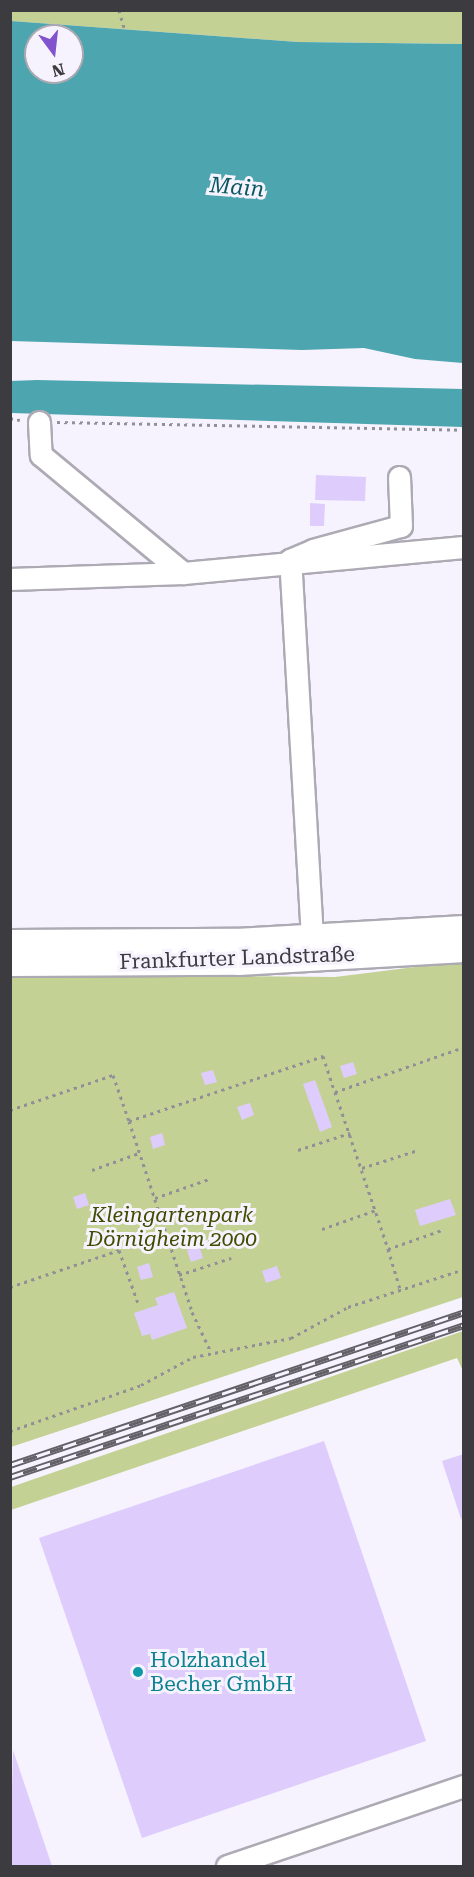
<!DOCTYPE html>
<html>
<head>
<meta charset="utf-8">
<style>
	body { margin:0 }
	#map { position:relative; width:474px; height:1877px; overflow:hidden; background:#f6f3fe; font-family:"Roboto Serif",serif }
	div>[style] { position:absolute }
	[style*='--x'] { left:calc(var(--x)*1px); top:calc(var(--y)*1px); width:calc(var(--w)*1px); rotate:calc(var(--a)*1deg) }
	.green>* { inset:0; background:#c3d294 }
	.water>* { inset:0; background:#4ca5af }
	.building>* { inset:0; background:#deccfd }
	.path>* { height:3px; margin-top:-1.5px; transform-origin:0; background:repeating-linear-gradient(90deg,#929097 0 3px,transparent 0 7.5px) }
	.roads { filter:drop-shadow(2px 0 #adaab4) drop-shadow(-2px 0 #adaab4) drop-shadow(0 2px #adaab4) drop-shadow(0 -2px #adaab4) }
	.minor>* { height:21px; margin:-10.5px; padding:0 10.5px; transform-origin:10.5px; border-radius:10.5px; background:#fff }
	.major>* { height:27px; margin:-13.5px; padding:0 13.5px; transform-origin:13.5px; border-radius:13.5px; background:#fff }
	.rail>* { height:7px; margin-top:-3.5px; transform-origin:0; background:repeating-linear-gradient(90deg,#f6f3fe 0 14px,#636167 0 28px); box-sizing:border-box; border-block:2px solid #636167 }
	.dots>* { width:16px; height:16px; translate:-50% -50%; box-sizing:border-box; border:3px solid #f6f3fe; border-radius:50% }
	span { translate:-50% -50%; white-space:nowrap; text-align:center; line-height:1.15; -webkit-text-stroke:6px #f6f3fe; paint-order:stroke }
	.street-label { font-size:21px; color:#3c3b3f }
	.park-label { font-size:21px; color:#404c00; font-style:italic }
	.culture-label { font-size:21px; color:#0d838f }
	.left { translate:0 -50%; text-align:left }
	.water-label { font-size:22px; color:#085860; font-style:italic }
	.frame { position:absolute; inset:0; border:12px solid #3c3b3f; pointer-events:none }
	.north { position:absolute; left:24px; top:24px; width:60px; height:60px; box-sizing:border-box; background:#f6f3fe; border:2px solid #aca9b2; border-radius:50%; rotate:165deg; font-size:16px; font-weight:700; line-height:24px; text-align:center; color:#3c3b3f }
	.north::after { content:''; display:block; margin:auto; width:21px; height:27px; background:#8153cc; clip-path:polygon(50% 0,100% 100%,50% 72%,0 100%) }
</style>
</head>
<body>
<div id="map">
	<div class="green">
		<i style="clip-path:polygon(10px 11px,463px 11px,463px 44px,298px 42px,11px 21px)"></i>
		<i style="clip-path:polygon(463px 961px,463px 1297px,11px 1447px,10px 974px,335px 977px)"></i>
		<i style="clip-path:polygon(463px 1331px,463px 1371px,457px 1358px,11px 1510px,11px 1487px)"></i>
	</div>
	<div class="water">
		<i style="clip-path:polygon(evenodd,11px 21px,298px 42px,463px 44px,463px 363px,415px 359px,364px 348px,302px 350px,11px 341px,11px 21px,36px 36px,72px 36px,72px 72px,36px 72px,36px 36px)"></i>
		<i style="clip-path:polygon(37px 380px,463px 389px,463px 427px,11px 413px,10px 381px)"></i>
	</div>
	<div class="building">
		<i style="clip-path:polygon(316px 475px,366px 477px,365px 501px,315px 500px)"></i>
		<i style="clip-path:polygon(310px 503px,325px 504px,324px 526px,310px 526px)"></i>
		<i style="clip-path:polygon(353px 1062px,357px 1074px,344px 1078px,340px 1066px)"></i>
		<i style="clip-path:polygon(213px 1070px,217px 1082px,205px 1085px,201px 1073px)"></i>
		<i style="clip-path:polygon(315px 1080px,332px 1127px,320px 1132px,303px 1084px)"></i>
		<i style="clip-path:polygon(250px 1103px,254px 1115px,242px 1120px,237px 1107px)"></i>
		<i style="clip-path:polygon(162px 1133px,165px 1145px,153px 1149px,150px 1137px)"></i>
		<i style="clip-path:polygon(85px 1193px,89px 1205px,77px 1209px,73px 1197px)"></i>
		<i style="clip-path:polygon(450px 1199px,456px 1215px,420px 1226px,415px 1210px)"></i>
		<i style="clip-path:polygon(199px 1246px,203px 1258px,191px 1262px,187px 1250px)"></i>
		<i style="clip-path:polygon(149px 1263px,153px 1277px,141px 1280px,137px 1267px)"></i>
		<i style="clip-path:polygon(277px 1266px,281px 1278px,266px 1283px,262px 1271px)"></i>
		<i style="clip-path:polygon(174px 1292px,187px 1328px,152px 1340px,150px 1334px,142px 1336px,134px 1313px,158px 1305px,155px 1298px)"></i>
		<i style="clip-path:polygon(324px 1441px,426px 1741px,142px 1838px,39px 1538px)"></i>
		<i style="clip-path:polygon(464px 1454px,464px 1519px,461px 1519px,442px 1461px)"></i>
		<i style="clip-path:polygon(13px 1750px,52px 1866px,10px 1866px)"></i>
	</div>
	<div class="path">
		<i style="--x:119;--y:10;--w:18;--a:74"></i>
		<i style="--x:10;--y:418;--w:10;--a:11"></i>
		<i style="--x:57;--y:422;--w:407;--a:1.1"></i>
		<i style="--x:335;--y:1092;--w:166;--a:71.3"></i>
		<i style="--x:388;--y:1249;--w:60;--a:-19.3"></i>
		<i style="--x:10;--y:1110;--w:109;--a:-18.8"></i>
		<i style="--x:113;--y:1075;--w:49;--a:70.8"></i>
		<i style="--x:129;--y:1121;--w:205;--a:-18.5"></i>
		<i style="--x:323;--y:1056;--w:38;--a:72"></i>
		<i style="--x:335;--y:1092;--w:137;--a:-19.2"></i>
		<i style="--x:129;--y:1121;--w:201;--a:71.7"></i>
		<i style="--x:192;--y:1312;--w:44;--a:64.6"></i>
		<i style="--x:298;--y:1150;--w:55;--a:-18.1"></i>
		<i style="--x:362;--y:1168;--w:56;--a:-17.8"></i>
		<i style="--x:92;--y:1170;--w:50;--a:-19.9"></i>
		<i style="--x:155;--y:1198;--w:57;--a:-19.4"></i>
		<i style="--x:322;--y:1229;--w:57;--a:-19.4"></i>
		<i style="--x:388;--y:1249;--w:42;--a:73.3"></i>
		<i style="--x:179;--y:1275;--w:55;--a:-18.1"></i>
		<i style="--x:10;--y:1287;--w:115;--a:-18.7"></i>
		<i style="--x:119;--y:1250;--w:59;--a:70.3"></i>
		<i style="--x:10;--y:1431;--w:139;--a:-19.3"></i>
		<i style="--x:141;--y:1385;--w:59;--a:-28.3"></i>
		<i style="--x:193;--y:1357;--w:100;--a:-11"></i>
		<i style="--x:291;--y:1338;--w:65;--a:-28.5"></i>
		<i style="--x:348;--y:1307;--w:122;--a:-18.1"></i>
	</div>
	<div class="roads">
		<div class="minor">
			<i style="--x:39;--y:422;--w:33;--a:87"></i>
			<i style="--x:41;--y:455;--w:185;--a:39.7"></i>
			<i style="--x:10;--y:579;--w:173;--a:-2"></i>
			<i style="--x:183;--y:573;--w:282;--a:-5.3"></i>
			<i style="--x:312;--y:938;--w:379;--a:-93.3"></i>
			<i style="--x:290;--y:560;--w:25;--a:-23"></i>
			<i style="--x:313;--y:550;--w:91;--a:-15.3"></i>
			<i style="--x:401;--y:526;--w:49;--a:-92.3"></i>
			<i style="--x:227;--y:1866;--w:250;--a:-18.7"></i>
		</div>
		<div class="major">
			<i style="--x:10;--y:943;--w:226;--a:-0.3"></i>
			<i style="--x:236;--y:942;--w:228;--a:-3.3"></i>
			<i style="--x:10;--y:962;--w:228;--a:-0.3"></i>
			<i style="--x:238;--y:961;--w:226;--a:-3.3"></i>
		</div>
	</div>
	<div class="rail">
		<i style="--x:10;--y:1465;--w:479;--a:-18.6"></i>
		<i style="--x:10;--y:1477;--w:479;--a:-18.5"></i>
	</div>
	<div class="dots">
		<i style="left:138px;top:1672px;background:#0f9aa8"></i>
	</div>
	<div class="street-label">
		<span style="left:237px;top:958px;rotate:-2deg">Frankfurter Landstraße</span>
	</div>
	<div class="park-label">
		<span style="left:172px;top:1227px">Kleingartenpark<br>Dörnigheim 2000</span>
	</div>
	<div class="culture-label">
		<span class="left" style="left:150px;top:1672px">Holzhandel<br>Becher GmbH</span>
	</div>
	<div class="water-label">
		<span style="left:237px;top:187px;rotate:5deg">Main</span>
	</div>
	<div class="frame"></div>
	<div class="north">N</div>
</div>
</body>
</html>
